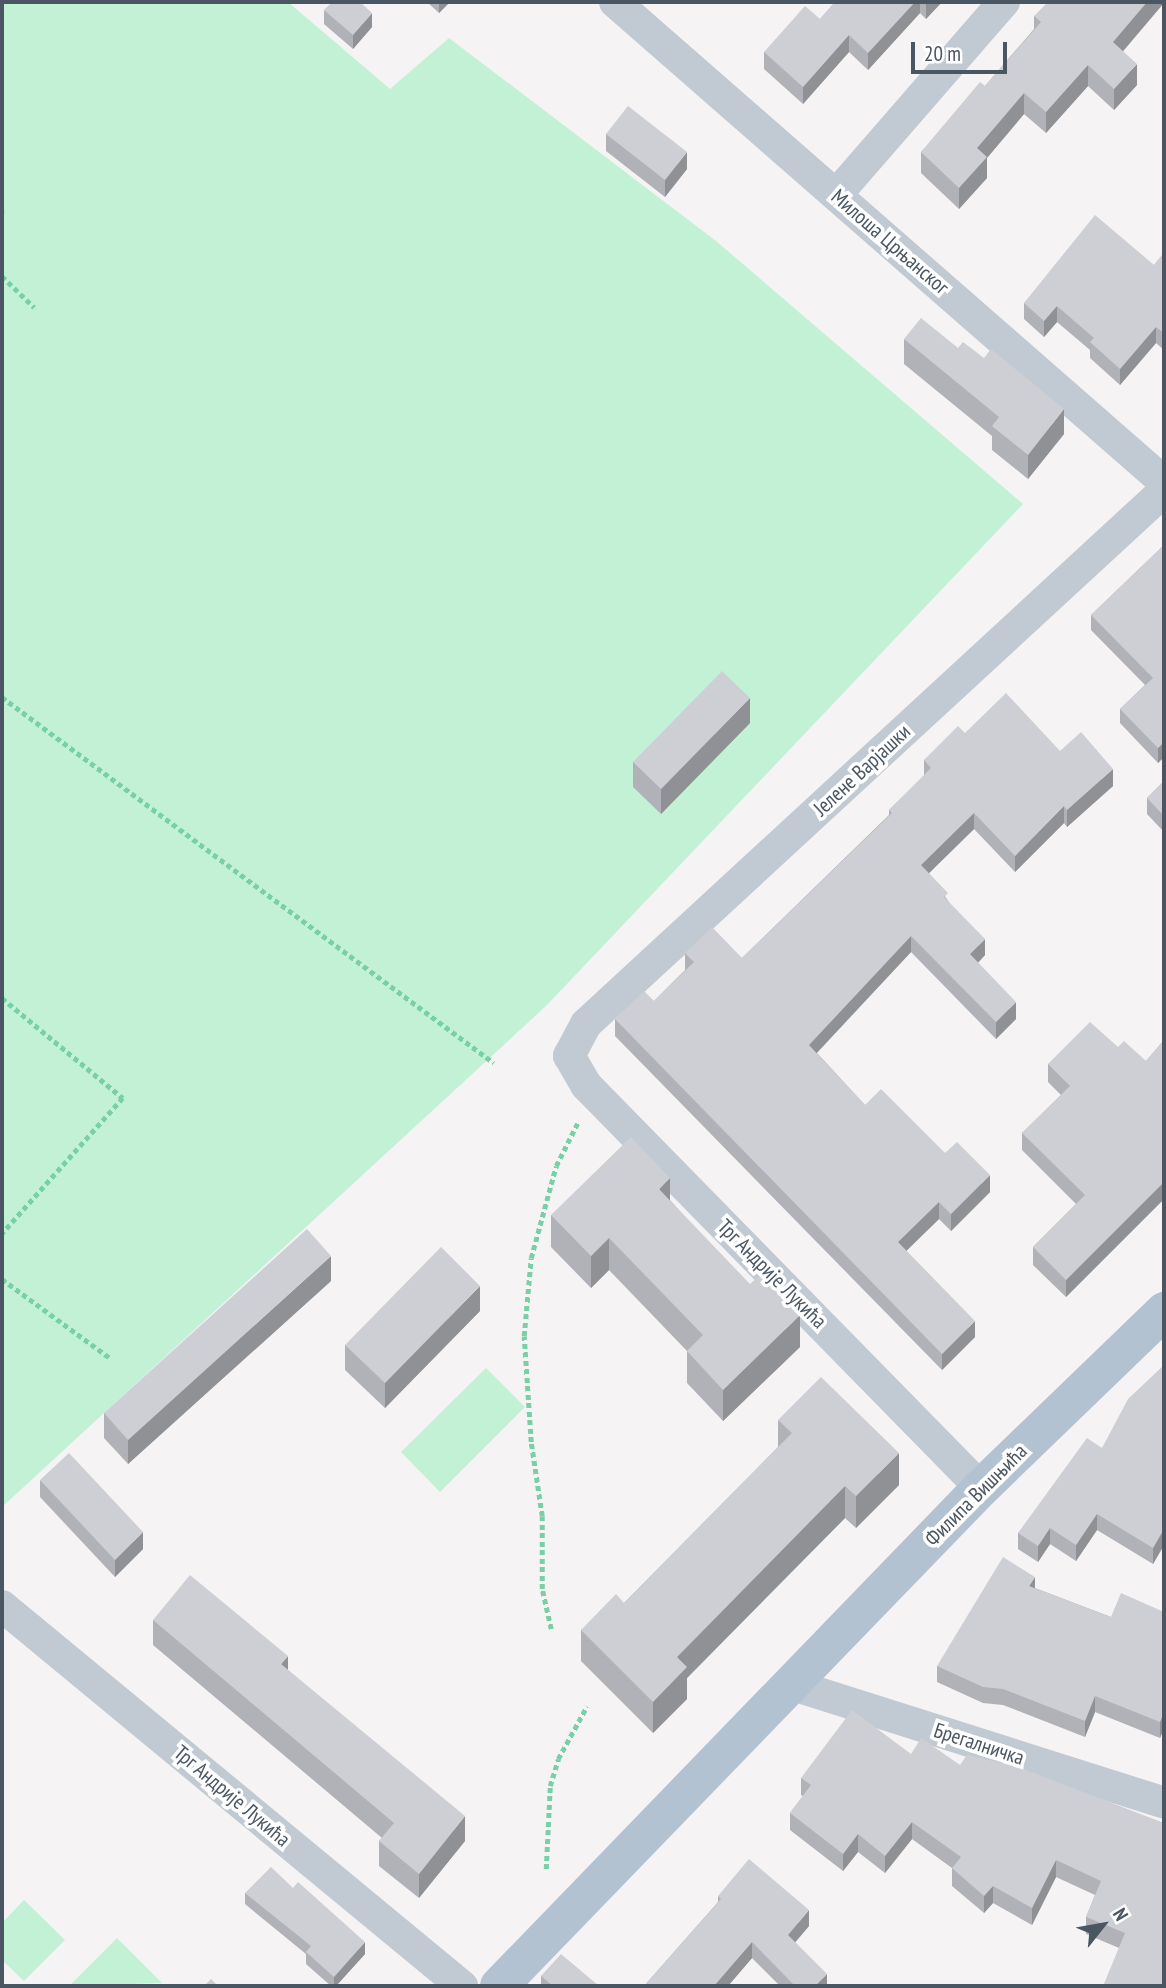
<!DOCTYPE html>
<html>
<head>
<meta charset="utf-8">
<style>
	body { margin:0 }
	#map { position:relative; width:1166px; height:1988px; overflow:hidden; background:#f5f3f3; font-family:"PT Sans Narrow",sans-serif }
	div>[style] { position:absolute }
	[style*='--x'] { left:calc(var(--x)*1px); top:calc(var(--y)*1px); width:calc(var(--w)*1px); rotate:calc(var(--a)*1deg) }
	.green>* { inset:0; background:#c3f1d5 }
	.path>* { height:4.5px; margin-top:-2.25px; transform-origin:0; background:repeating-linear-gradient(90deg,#7ad0a6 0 5px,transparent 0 8.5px) }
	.minor>* { height:32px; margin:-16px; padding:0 16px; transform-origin:16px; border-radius:16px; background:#c1cad2 }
	.primary>* { height:38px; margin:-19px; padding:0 19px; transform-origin:19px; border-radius:19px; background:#b3c2d1 }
	.wall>* { inset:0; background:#b0b2b7 }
	.shaded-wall>* { inset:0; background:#909195 }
	.building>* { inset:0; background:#cdcfd5 }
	span { translate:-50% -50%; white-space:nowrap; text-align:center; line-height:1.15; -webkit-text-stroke:7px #fff; paint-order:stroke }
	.street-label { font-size:21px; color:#4a5661 }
	.frame { position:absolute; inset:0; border:4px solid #4a5661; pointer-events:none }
	.north { position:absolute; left:1068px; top:1890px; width:70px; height:70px; -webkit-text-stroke:5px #fff; paint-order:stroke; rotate:59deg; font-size:19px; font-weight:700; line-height:28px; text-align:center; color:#4a5661 }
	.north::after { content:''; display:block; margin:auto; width:24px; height:32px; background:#4a5661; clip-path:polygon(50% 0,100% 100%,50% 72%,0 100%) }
	.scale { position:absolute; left:911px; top:42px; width:96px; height:32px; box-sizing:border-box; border:4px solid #4a5661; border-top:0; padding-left:9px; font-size:21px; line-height:24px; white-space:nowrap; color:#4a5661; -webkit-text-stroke:5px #fff; paint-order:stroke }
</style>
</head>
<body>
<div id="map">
	<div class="green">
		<i style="clip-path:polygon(2px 2px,288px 2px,390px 89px,449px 38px,716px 241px,1023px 504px,546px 1006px,2px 1507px)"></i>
		<i style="clip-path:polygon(486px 1368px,525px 1407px,440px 1492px,401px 1452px)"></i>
		<i style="clip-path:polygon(24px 1900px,65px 1940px,24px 1981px,2px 1960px,2px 1923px)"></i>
		<i style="clip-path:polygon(117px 1938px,162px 1983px,69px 1986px)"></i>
	</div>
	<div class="path">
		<i style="--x:2;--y:209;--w:7;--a:90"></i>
		<i style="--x:2;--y:276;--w:45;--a:44.1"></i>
		<i style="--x:2;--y:697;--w:613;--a:36.65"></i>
		<i style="--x:2;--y:998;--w:157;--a:39.6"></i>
		<i style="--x:123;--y:1098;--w:182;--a:131.7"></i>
		<i style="--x:2;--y:1279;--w:134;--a:36.2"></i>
		<i style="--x:551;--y:1629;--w:41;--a:-102.7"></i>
		<i style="--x:542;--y:1589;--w:73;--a:-90"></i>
		<i style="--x:542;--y:1516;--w:75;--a:-98.5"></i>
		<i style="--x:531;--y:1442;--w:106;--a:-93.8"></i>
		<i style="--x:524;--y:1336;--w:78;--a:-84.9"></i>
		<i style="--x:531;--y:1258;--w:95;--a:-74.8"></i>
		<i style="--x:556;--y:1166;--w:49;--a:-63.4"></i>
		<i style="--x:546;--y:1869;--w:83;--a:-87.2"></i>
		<i style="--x:550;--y:1786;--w:28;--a:-73"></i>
		<i style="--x:558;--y:1759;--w:60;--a:-61.3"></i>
	</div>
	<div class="minor">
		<i style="--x:615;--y:2;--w:729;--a:41.16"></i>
		<i style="--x:836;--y:195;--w:256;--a:-49"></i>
		<i style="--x:981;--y:1488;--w:564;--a:-134.43"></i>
		<i style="--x:586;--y:1085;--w:34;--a:-120"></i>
		<i style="--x:569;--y:1056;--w:36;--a:-62"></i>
		<i style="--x:586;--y:1024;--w:786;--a:-42.68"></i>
		<i style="--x:2;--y:1606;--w:597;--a:39.56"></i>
		<i style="--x:793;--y:1685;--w:389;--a:17.6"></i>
	</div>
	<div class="primary">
		<i style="--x:499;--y:1986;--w:693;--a:-45.94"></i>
		<i style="--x:981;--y:1488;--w:255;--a:-44"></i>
	</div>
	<div class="wall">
		<i style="clip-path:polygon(427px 2px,450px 2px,439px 13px)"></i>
		<i style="clip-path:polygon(835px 2px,942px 2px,926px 19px,920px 13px,868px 70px,849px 52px,803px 104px,764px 69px,764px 52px,820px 19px)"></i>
		<i style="clip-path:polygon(1164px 2px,1123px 51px,1137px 85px,1114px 110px,1088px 86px,1046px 133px,1024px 114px,987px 158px,987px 178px,959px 209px,921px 173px,921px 152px,985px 86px,1034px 29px,1034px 16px)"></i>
		<i style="clip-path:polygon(324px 10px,372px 27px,353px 49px,324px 24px)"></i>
		<i style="clip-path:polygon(606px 134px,687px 169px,665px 197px,606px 151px)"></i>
		<i style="clip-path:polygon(1164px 253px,1164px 350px,1156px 343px,1120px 385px,1090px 358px,1090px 350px,1057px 322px,1044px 337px,1024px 319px,1024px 303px,1154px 265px)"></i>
		<i style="clip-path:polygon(904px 339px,1064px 434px,1028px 479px,992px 450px,992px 436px,904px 364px)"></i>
		<i style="clip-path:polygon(1164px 545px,1164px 757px,1158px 763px,1120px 723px,1120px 709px,1145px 685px,1091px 630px,1091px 615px)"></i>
		<i style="clip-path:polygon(750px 723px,661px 814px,633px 787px,633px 762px)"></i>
		<i style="clip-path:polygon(965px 733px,1060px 751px,1113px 786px,1067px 827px,1064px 823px,1015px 872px,974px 829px,929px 873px,985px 955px,978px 963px,1016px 1019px,996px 1039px,911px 952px,817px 1053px,865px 1105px,945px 1153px,990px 1192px,951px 1231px,939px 1219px,906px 1251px,975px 1337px,942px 1370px,615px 1036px,615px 1019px,654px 1001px,685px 970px,685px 953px,742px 958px,889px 815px,889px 810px,924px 776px,924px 760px)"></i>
		<i style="clip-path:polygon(1164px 781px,1164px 832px,1147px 814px,1147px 798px)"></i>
		<i style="clip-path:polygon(1164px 1040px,1164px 1199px,1066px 1297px,1033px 1265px,1033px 1247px,1076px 1204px,1022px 1150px,1022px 1133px,1061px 1095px,1048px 1082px,1048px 1064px,1118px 1047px,1146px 1061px)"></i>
		<i style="clip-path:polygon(670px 1200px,800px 1347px,723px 1421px,687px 1383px,687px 1351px,609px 1270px,591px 1288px,551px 1247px,551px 1215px)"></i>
		<i style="clip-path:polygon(331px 1281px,128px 1464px,104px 1438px,104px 1413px)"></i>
		<i style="clip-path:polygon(480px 1311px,385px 1408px,345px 1370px,345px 1345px)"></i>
		<i style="clip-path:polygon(1164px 1365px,1164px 1545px,1153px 1564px,1097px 1530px,1076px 1561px,1050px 1544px,1038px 1562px,1018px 1549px,1018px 1533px,1102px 1448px)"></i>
		<i style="clip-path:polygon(778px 1420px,899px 1485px,856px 1528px,845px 1518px,687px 1678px,687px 1699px,653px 1733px,581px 1661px,581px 1630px,624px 1603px,778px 1447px)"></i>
		<i style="clip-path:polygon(40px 1480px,143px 1549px,115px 1577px,40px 1497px)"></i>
		<i style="clip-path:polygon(1035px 1588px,1111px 1617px,1164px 1612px,1164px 1728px,1160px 1738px,1095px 1712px,1085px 1737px,1003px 1705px,983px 1703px,937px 1682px,937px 1666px)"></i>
		<i style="clip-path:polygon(153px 1620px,288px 1670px,465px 1841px,419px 1898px,379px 1866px,379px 1841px,382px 1838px,153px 1645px)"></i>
		<i style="clip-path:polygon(911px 1754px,960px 1765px,1164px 1823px,1164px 1986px,1119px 1948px,1086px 1934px,1086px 1917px,1095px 1895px,1056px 1877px,1032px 1925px,993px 1903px,984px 1913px,952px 1886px,952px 1868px,912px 1839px,885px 1873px,858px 1852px,843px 1871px,790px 1830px,790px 1813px,803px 1796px,801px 1795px,801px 1778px)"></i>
		<i style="clip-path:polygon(293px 1888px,365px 1954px,336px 1986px,331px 1986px,306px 1964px,306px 1954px,245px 1904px,245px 1893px)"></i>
		<i style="clip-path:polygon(718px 1896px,809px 1926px,795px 1942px,827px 1986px,780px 1986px,752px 1958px,728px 1986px,644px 1986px,718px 1902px)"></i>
		<i style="clip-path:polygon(541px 1976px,599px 1986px,541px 1986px)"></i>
	</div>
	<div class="shaded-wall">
		<i style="clip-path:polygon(439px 2px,450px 2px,439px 13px)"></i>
		<i style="clip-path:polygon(915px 2px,920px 2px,920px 13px,868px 70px,868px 53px)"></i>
		<i style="clip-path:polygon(926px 2px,942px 2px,926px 19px)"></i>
		<i style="clip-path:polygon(1147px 2px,1164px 2px,1164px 3px,1113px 63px,1113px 42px)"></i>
		<i style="clip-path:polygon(372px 13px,372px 27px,353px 49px,353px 35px)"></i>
		<i style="clip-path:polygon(849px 35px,849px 52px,803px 104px,803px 87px)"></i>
		<i style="clip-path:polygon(1137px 64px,1137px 85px,1114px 110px,1114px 89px)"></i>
		<i style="clip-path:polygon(1088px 65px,1088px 86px,1046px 133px,1046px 112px)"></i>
		<i style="clip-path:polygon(1024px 93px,1024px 114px,987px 158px,987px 178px,959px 209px,959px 188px,977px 148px)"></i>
		<i style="clip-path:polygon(687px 152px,687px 169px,665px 197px,665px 180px)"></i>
		<i style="clip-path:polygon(1057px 306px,1057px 322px,1044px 337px,1044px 321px)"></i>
		<i style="clip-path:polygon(1156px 327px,1156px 343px,1120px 385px,1120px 369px)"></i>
		<i style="clip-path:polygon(1064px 409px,1064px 434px,1028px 479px,1028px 455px)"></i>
		<i style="clip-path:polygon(750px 698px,750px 723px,661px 814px,661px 789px)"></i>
		<i style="clip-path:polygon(1164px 742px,1164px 757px,1158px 763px,1158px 748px)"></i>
		<i style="clip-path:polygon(1113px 769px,1113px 786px,1067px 827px,1067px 810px)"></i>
		<i style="clip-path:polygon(1064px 806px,1064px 823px,1015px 872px,1015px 856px)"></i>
		<i style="clip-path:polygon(974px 813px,974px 829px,921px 881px,921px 865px)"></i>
		<i style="clip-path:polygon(911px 936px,911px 952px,809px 1061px,809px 1045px)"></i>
		<i style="clip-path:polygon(985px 939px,985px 955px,970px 971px,970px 954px)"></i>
		<i style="clip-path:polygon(1016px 1002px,1016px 1019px,996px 1039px,996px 1022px)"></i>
		<i style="clip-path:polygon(990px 1175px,990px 1192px,951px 1231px,951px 1214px)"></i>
		<i style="clip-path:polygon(670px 1178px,670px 1210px,659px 1189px)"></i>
		<i style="clip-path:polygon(1164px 1182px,1164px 1199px,1066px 1297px,1066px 1280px)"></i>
		<i style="clip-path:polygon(939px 1202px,939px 1219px,898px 1259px,898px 1242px)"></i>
		<i style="clip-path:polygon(609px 1238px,609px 1270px,591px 1288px,591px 1256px)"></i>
		<i style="clip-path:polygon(331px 1256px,331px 1281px,128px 1464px,128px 1440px)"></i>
		<i style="clip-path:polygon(480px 1286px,480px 1311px,385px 1408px,385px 1383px)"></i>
		<i style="clip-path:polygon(800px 1315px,800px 1347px,723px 1421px,723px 1390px)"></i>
		<i style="clip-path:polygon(975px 1321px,975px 1337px,942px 1370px,942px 1354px)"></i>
		<i style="clip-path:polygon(899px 1453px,899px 1485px,856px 1528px,856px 1496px)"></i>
		<i style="clip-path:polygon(845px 1486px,845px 1518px,687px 1678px,687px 1699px,653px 1733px,653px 1702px,677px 1657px)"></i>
		<i style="clip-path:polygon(1097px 1514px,1097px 1530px,1076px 1561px,1076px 1545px)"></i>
		<i style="clip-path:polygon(1050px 1528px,1050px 1544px,1038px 1562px,1038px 1546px)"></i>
		<i style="clip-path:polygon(1164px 1529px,1164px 1545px,1153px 1564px,1153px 1548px)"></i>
		<i style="clip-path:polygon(143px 1532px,143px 1549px,115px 1577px,115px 1560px)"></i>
		<i style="clip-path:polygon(1035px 1577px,1035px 1594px,1029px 1586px)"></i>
		<i style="clip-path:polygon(288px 1656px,288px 1680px,281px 1664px)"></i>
		<i style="clip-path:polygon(1095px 1696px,1095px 1712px,1085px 1737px,1085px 1721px)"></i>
		<i style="clip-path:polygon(1164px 1712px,1164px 1728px,1160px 1738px,1160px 1722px)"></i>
		<i style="clip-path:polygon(465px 1816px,465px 1841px,419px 1898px,419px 1874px)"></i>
		<i style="clip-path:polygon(912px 1822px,912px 1839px,885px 1873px,885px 1856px)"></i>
		<i style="clip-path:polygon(858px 1834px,858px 1852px,843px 1871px,843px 1854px)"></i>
		<i style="clip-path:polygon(1056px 1860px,1056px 1877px,1032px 1925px,1032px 1908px)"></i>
		<i style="clip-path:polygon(993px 1886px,993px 1903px,984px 1913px,984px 1896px)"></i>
		<i style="clip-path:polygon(809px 1910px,809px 1926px,788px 1951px,788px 1935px)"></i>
		<i style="clip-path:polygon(365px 1942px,365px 1954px,336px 1986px,334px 1986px,334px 1977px)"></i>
		<i style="clip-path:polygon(752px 1942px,752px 1958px,728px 1986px,714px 1986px)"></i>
		<i style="clip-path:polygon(827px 1974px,827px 1986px,815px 1986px)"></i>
	</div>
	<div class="building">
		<i style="clip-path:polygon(332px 2px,360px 2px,372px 13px,353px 35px,324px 10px)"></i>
		<i style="clip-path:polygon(835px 2px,915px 2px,868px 53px,849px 35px,803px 87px,764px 52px,805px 6px,820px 19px)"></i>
		<i style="clip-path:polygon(1048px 2px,1147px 2px,1113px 42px,1137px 64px,1114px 89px,1088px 65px,1046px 112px,1024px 93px,977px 148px,987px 157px,959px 188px,921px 152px,980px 82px,985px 86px,1041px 22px,1034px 16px)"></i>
		<i style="clip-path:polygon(628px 106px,687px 152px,665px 180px,606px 134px)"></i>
		<i style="clip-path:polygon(1095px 215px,1154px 265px,1164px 253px,1164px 333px,1156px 327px,1120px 369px,1090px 342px,1094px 338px,1057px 306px,1044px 321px,1024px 303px)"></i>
		<i style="clip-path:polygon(921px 318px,958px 348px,963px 342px,984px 358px,991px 349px,1064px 409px,1028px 455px,992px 426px,999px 417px,904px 339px)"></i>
		<i style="clip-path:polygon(1164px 545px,1164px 742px,1158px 748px,1120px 709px,1153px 678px,1091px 615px)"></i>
		<i style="clip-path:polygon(722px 671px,750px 698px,661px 789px,633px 762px)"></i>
		<i style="clip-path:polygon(1006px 693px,1060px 751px,1081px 732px,1113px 769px,1067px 810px,1064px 806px,1015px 856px,974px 813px,921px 865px,948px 893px,944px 897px,985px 939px,970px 954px,1016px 1002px,996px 1022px,911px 936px,809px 1045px,865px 1105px,881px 1089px,945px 1153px,957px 1142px,990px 1175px,951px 1214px,939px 1202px,898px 1242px,975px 1321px,942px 1354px,615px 1019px,644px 991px,654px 1001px,694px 962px,685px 953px,712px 927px,742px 958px,892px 813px,889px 810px,931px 768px,924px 760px,958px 726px,965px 733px)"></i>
		<i style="clip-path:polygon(1164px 781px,1164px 816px,1147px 798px)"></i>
		<i style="clip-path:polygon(1090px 1022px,1118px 1047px,1124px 1041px,1146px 1061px,1164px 1040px,1164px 1182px,1066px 1280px,1033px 1247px,1085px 1195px,1022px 1133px,1070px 1086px,1048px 1064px)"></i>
		<i style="clip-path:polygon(631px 1137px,670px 1178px,659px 1189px,750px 1284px,761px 1274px,800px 1315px,723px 1390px,687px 1351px,703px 1335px,609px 1238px,591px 1256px,551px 1215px)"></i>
		<i style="clip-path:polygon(307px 1229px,331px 1256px,128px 1440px,104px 1413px)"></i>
		<i style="clip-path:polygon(441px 1247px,480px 1286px,385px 1383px,345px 1345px)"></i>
		<i style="clip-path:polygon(1164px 1365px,1164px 1529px,1153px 1548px,1097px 1514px,1076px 1545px,1050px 1528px,1038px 1546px,1018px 1533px,1087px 1438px,1102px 1448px,1128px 1399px)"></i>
		<i style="clip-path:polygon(821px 1377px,899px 1453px,856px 1496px,845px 1486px,677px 1657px,687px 1667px,653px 1702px,581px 1630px,616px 1594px,624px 1603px,792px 1433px,778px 1420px)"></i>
		<i style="clip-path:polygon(69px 1453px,143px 1532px,115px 1560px,40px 1480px)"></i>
		<i style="clip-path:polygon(1003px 1557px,1035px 1577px,1029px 1586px,1111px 1617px,1121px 1593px,1164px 1612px,1164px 1712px,1160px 1722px,1095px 1696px,1085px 1721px,1003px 1689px,983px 1687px,937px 1666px)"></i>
		<i style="clip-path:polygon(190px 1575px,288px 1656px,281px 1664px,465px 1816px,419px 1874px,379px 1841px,394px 1823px,153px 1620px)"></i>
		<i style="clip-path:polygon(852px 1710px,911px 1754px,921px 1738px,960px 1765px,967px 1755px,1018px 1767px,1164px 1823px,1164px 1986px,1103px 1986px,1125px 1933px,1086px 1917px,1101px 1881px,1056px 1860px,1032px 1908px,993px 1886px,984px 1896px,952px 1868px,961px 1857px,912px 1822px,885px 1856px,858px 1834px,843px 1854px,790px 1813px,811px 1785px,801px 1778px)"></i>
		<i style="clip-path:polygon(749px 1859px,809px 1910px,788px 1935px,827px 1974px,815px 1986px,795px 1986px,752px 1942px,714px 1986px,644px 1986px,721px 1899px,718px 1896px)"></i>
		<i style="clip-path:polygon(271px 1867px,293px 1888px,298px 1882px,365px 1942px,334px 1977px,306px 1952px,311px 1946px,245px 1893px)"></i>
		<i style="clip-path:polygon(561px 1954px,599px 1986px,553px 1986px,541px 1976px)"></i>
		<i style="clip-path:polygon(211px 1979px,218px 1986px,204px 1986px)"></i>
	</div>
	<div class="street-label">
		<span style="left:890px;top:242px;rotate:41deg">Милоша Црњанског</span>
		<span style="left:862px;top:770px;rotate:-43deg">Јелене Варјашки</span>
		<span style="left:772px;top:1274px;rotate:45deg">Трг Андрије Лукића</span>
		<span style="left:976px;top:1495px;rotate:-45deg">Филипа Вишњића</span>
		<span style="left:979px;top:1744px;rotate:18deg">Брегалничка</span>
		<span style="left:232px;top:1796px;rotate:40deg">Трг Андрије Лукића</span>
	</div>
	<div class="frame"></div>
	<div class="north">N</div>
	<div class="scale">20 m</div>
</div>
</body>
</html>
